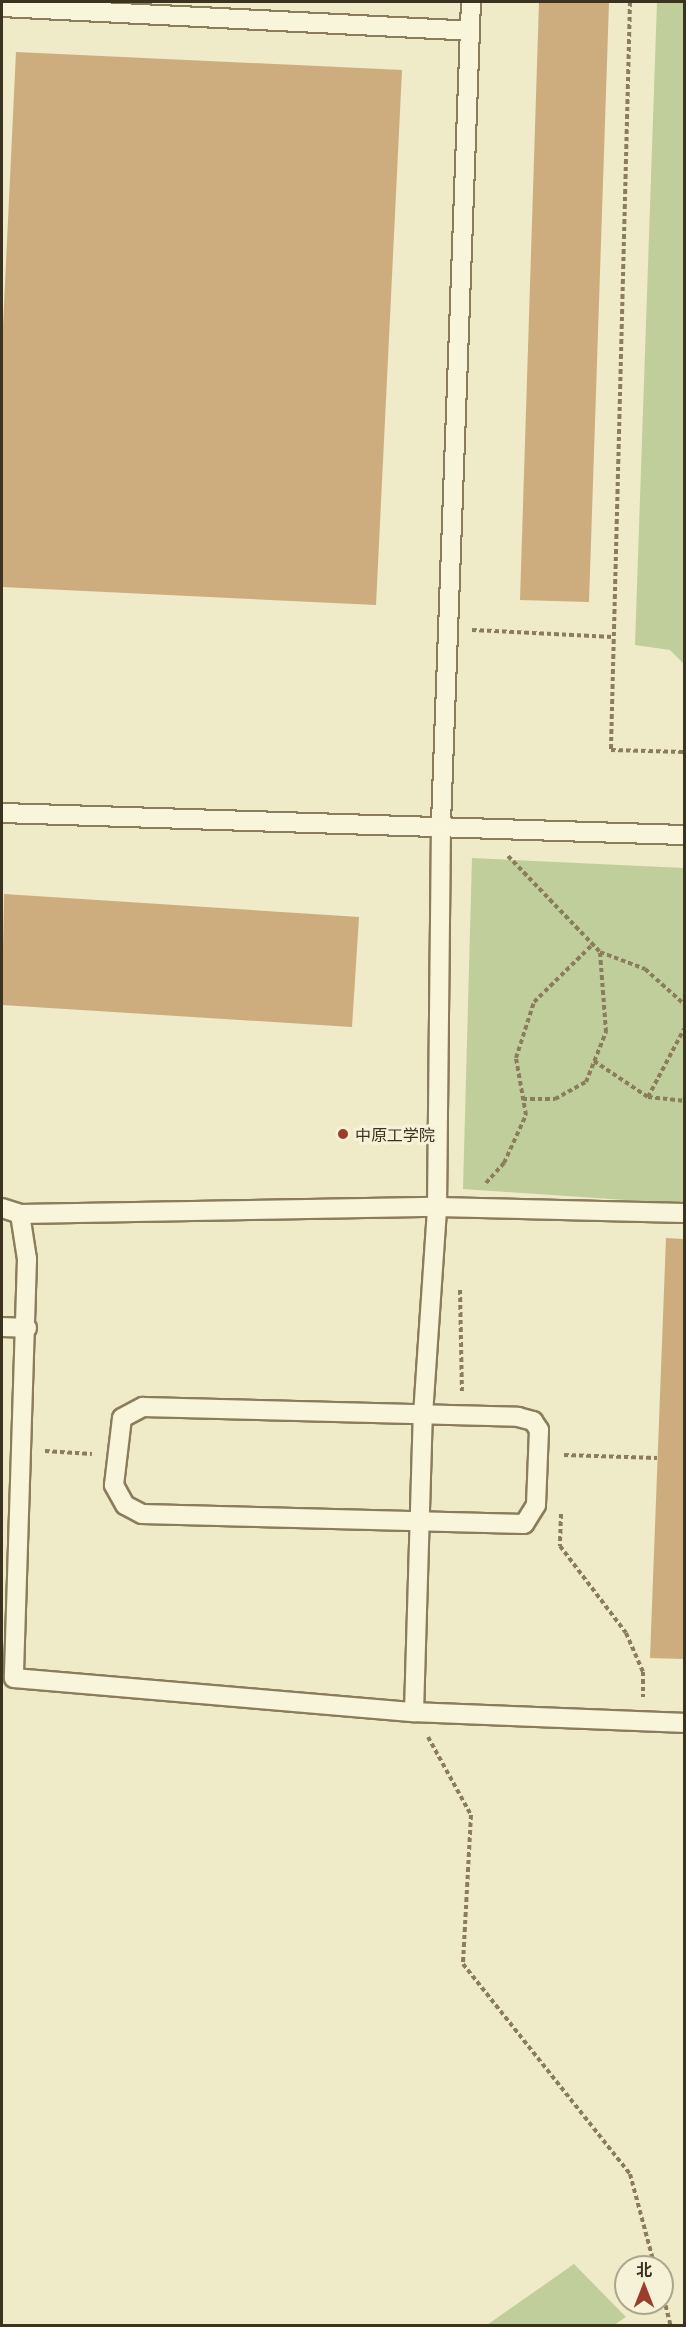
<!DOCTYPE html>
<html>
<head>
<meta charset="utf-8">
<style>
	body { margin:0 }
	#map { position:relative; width:686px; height:2327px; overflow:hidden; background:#efeac7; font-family:Literata,"Noto Sans SC",serif }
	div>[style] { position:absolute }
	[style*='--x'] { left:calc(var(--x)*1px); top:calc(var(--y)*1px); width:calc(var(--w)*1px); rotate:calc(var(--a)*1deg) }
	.green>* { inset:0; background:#bfce9b }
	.building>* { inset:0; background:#cdac7d }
	.path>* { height:4px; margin-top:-2px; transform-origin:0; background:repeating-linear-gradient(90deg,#8b7d5c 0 4.5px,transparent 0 7.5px) }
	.roads { filter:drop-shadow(2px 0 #8b7d5c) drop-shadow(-2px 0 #8b7d5c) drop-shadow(0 2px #8b7d5c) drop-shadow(0 -2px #8b7d5c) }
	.service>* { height:18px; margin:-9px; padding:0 9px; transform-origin:9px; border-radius:9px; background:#f9f5db }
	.dots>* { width:16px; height:16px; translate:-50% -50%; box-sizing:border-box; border:3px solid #f6f2d7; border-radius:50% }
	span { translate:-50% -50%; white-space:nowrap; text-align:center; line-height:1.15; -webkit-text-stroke:6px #f6f2d7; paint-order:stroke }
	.poi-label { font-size:16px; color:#3c3220 }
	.left { translate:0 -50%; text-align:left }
	.frame { position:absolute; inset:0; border:3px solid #3c3220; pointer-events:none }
	.north { position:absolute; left:614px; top:2255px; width:60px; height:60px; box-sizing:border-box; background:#f6f2d7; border:2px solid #aca58e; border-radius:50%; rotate:0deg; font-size:16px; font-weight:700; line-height:24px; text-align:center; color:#3c3220 }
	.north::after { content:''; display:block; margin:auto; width:21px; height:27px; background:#9b3d2b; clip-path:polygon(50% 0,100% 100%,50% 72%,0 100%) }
</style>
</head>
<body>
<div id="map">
	<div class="green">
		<i style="clip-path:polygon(657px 2px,684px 2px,684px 664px,670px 650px,635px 645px)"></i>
		<i style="clip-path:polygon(472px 858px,684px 868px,684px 1204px,463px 1189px)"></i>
		<i style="clip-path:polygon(574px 2264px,626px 2317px,614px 2325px,487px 2325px)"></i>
	</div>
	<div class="building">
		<i style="clip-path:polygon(539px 2px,609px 2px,589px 602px,520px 600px)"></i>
		<i style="clip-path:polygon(16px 52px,402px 70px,376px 605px,2px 587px,2px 347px)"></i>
		<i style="clip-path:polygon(4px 894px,359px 917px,352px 1027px,2px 1005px)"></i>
		<i style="clip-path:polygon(666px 1238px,684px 1239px,684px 1659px,650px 1658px)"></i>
	</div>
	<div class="path">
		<i style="--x:630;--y:2;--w:748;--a:91.46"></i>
		<i style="--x:611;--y:750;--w:73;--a:1.6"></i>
		<i style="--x:472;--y:630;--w:141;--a:2.8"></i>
		<i style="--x:508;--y:856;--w:133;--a:46.2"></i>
		<i style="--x:600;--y:952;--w:48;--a:20.7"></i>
		<i style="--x:645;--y:969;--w:52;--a:41.9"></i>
		<i style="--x:594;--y:1061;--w:65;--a:33.7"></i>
		<i style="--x:648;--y:1097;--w:36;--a:6"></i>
		<i style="--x:648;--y:1097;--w:77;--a:-62.1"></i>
		<i style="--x:523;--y:1099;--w:32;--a:0"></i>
		<i style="--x:555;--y:1099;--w:35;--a:-29"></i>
		<i style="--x:586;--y:1082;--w:54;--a:-68.2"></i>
		<i style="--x:606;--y:1032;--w:80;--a:-94.3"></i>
		<i style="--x:486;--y:1183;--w:27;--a:-48"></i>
		<i style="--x:504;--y:1163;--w:53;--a:-65.4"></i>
		<i style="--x:526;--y:1115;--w:58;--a:-100"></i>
		<i style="--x:516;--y:1058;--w:59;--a:-72.2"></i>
		<i style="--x:534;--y:1002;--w:81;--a:-44.5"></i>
		<i style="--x:460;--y:1290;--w:101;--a:88.9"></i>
		<i style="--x:45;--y:1451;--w:47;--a:3.7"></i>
		<i style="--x:564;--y:1455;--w:93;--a:1.8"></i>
		<i style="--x:561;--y:1514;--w:32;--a:92"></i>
		<i style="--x:560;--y:1546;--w:109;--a:52.8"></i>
		<i style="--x:626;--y:1633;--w:43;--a:66.4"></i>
		<i style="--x:643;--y:1672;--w:25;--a:90"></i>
		<i style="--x:428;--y:1737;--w:89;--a:61.1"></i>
		<i style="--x:471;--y:1815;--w:149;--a:93.1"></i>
		<i style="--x:463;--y:1964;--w:268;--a:51.5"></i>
		<i style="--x:630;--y:2174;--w:96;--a:75"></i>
		<i style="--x:662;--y:2291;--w:36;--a:76"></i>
	</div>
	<div class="roads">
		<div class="service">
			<i style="--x:2;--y:7;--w:468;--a:2.9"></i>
			<i style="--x:2;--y:813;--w:682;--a:1.85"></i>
			<i style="--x:2;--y:1208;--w:19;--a:18"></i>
			<i style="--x:20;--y:1214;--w:46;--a:81.2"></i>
			<i style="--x:27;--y:1259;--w:419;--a:91.8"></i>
			<i style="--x:14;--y:1678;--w:401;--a:4.9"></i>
			<i style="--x:414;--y:1712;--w:270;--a:2.3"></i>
			<i style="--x:20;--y:1214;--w:417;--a:-1"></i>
			<i style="--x:437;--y:1207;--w:247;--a:1.4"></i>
			<i style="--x:2;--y:1327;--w:25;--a:2"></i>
			<i style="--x:143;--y:1407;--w:375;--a:1.5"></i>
			<i style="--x:518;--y:1417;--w:16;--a:15"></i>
			<i style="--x:533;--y:1421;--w:11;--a:56"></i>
			<i style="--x:539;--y:1430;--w:75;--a:92.3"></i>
			<i style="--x:536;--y:1505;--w:22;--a:122"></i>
			<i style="--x:524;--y:1524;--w:382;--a:-178.5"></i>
			<i style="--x:142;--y:1514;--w:19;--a:-152"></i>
			<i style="--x:125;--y:1505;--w:23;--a:-119"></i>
			<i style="--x:114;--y:1485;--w:67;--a:-83.2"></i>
			<i style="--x:122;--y:1418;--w:24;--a:-28"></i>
			<i style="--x:414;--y:1712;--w:297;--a:-88.3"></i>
			<i style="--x:423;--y:1415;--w:208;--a:-86.1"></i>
			<i style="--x:437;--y:1207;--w:384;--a:-89.4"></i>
			<i style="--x:441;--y:823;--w:822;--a:-87.91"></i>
		</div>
	</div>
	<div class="dots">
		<i style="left:343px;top:1134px;background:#9b3d2b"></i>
	</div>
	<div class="poi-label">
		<span class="left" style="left:355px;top:1134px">中原工学院</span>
	</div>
	<div class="frame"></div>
	<div class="north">北</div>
</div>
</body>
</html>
